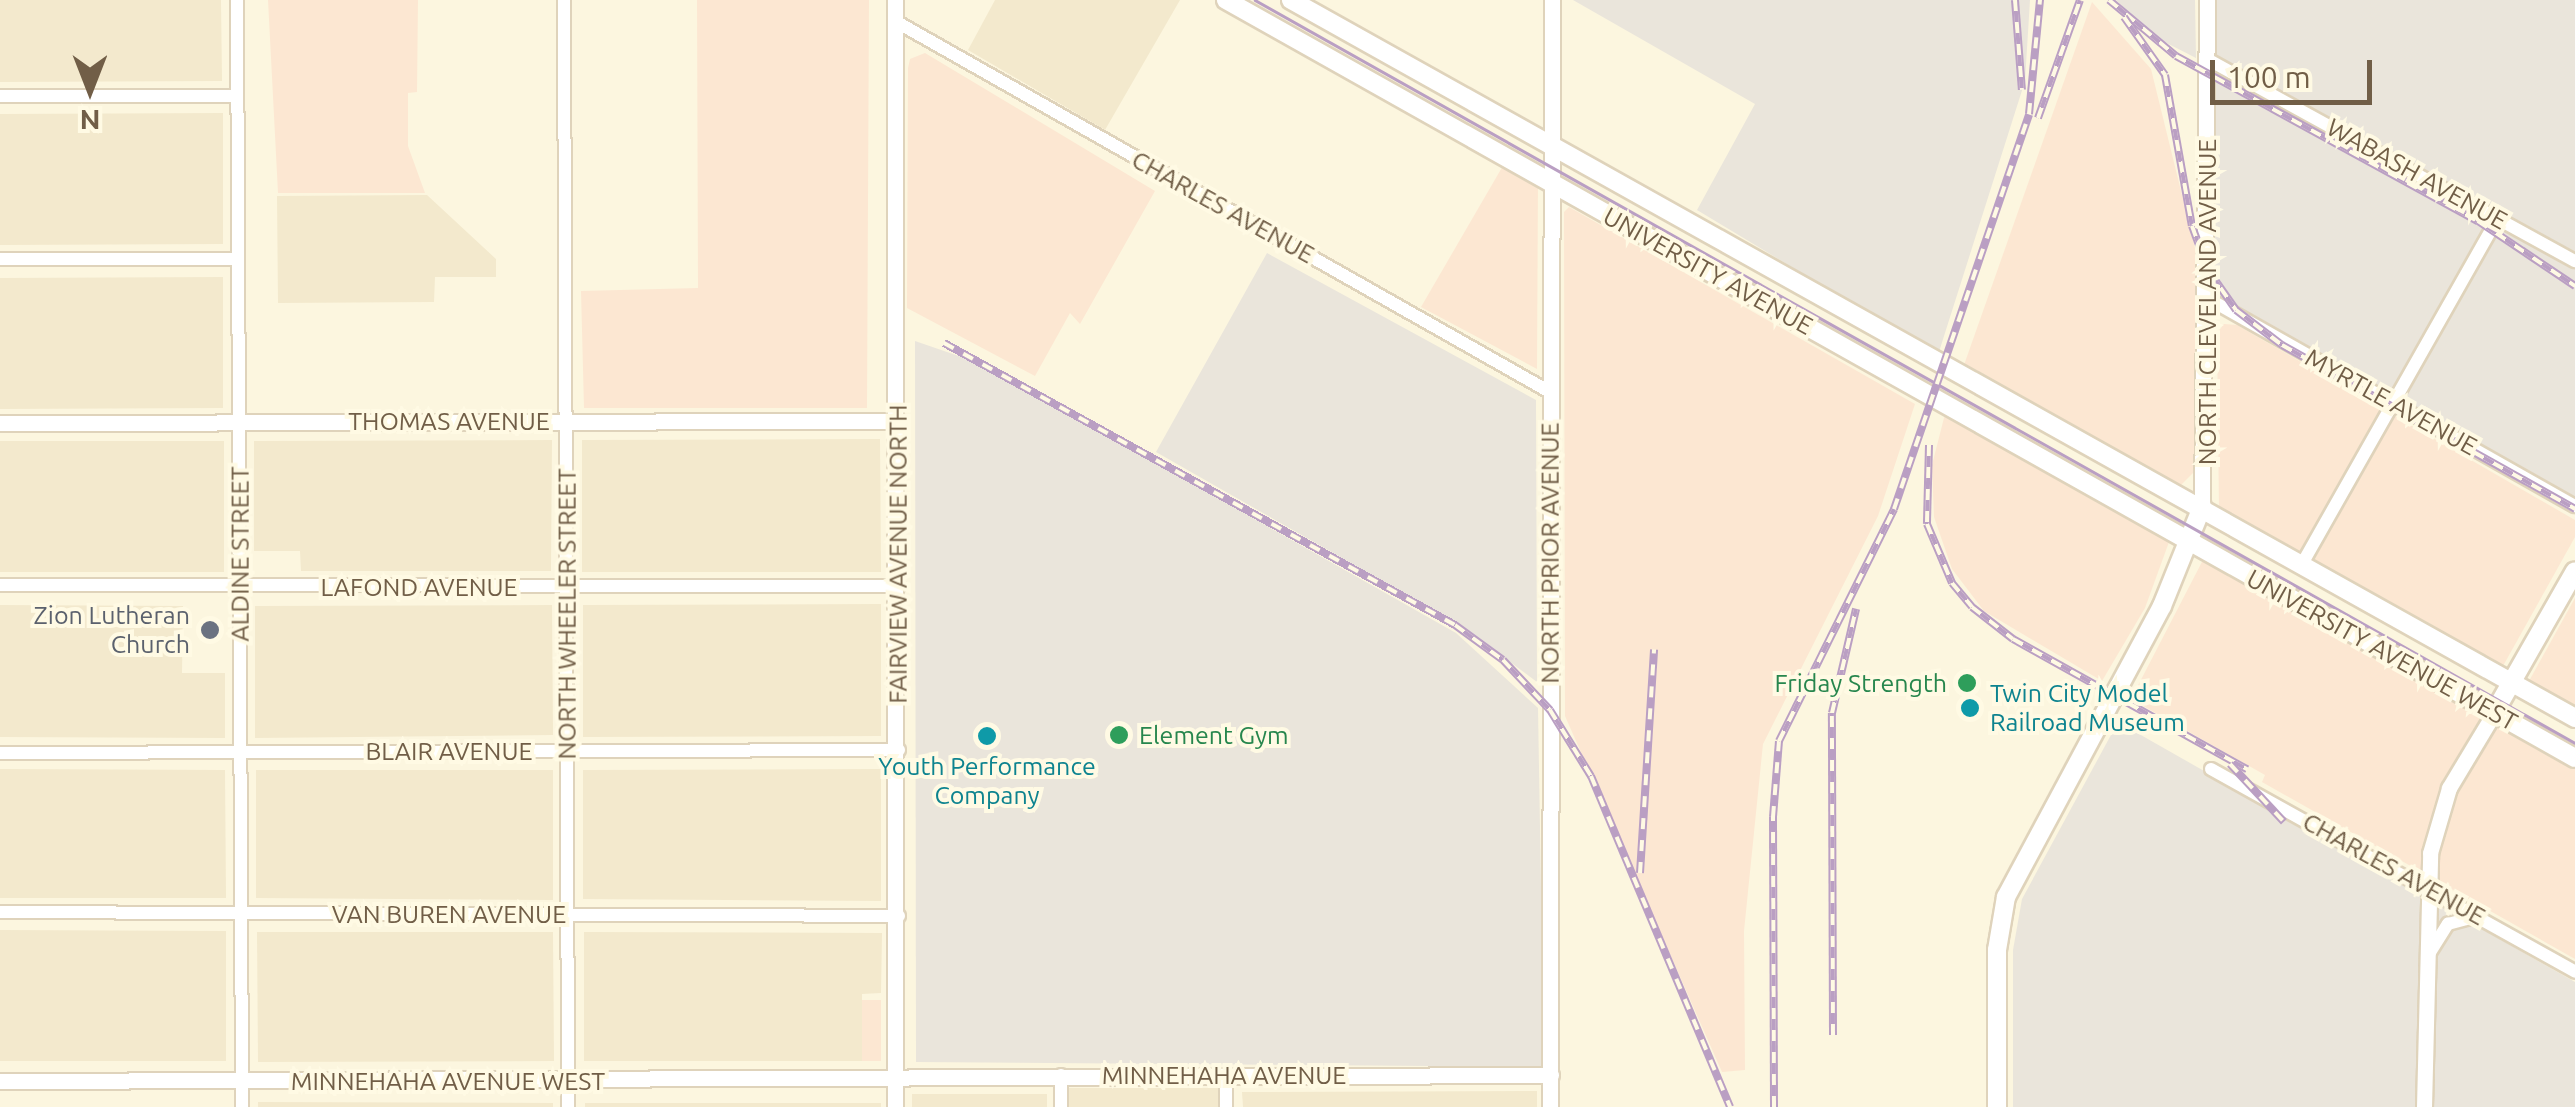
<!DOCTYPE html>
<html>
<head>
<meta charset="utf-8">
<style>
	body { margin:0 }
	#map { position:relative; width:2575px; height:1107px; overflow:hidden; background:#fcf6df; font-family:Ubuntu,sans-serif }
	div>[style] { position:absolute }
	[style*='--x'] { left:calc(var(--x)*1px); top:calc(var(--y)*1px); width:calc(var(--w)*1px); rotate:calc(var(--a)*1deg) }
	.residential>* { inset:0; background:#f3e9cd }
	.commercial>* { inset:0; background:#fce7d2 }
	.industrial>* { inset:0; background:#eae5db }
	.roads { filter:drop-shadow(2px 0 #dfd3bb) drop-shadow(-2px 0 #dfd3bb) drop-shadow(0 2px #dfd3bb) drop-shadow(0 -2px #dfd3bb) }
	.minor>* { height:12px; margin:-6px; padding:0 6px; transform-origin:6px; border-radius:6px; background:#fff }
	.tertiary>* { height:15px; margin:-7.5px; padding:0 7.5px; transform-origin:7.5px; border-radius:7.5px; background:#fff }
	.secondary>* { height:18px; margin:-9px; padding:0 9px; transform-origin:9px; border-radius:9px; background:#fff }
	.tram>* { height:2.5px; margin:-1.25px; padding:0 1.25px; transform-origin:1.25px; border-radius:1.25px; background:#ba9fc3 }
	.rail>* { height:8px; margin-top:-4px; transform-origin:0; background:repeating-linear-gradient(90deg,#fffae4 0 11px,#ba9fc3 0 22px); box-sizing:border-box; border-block:2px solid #ba9fc3 }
	.dots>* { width:28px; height:28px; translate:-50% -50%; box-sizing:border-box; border:5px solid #fffae4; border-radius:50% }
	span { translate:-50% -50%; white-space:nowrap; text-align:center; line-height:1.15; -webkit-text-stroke:8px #fffae4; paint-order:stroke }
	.street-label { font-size:25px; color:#715e47 }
	.worship-label { font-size:25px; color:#5b616d }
	.right { translate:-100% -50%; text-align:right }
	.leisure-label { font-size:25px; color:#27864d }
	.left { translate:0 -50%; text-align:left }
	.culture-label { font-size:25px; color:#0d838f }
	.north { position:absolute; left:40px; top:40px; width:100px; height:100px; -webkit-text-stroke:8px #fffae4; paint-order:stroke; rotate:180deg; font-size:28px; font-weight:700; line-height:40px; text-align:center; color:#715e47 }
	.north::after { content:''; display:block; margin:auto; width:35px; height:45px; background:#715e47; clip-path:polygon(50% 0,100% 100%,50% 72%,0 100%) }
	.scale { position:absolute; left:2210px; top:60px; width:162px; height:45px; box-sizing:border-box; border:5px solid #715e47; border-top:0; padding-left:12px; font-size:30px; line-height:35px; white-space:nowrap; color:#715e47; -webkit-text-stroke:8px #fffae4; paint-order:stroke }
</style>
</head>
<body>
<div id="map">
	<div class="residential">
		<i style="clip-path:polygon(0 0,221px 0,222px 81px,0 82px)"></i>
		<i style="clip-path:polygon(995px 0,1180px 0,1105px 130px,968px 50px)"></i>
		<i style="clip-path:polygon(223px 113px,223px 244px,0 245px,0 114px)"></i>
		<i style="clip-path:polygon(427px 195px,496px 259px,496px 277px,435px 277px,434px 302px,278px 303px,277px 196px)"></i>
		<i style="clip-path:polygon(223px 277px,223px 408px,0 409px,0 278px)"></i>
		<i style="clip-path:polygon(880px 439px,881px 572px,582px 572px,582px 440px)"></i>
		<i style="clip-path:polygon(552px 440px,551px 571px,301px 571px,300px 551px,254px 551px,254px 441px)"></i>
		<i style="clip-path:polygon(0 441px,224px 441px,224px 572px,0 572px)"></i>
		<i style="clip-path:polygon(881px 604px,881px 736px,583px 737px,583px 605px)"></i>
		<i style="clip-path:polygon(0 605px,183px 606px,182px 673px,225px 673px,225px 738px,0 737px)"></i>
		<i style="clip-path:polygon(552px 605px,553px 735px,255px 738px,255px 606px)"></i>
		<i style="clip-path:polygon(0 769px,225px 770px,226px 898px,0 898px)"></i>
		<i style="clip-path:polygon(881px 769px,881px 901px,583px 899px,583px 770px)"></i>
		<i style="clip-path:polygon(256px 770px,553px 770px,553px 900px,256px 898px)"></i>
		<i style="clip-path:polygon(0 930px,226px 931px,226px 1061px,0 1061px)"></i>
		<i style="clip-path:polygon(257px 932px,553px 932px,554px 1061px,258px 1062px)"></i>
		<i style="clip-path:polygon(584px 932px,882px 933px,881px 993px,862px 994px,862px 1061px,584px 1061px)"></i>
		<i style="clip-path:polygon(1068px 1088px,1218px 1088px,1218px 1107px,1067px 1107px)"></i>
		<i style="clip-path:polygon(1537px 1091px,1537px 1107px,1243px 1107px,1242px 1092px)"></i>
		<i style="clip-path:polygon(912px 1094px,1047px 1094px,1047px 1107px,912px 1107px)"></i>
		<i style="clip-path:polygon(258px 1102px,553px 1103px,553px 1107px,258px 1107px)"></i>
		<i style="clip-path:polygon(585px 1103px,881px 1103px,881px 1107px,585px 1107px)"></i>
	</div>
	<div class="commercial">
		<i style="clip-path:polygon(268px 0,418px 0,417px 92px,408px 93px,408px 146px,425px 193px,278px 193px)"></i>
		<i style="clip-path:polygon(697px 0,869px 0,867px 408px,584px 408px,581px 291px,698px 288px)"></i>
		<i style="clip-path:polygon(2092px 2px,2151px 69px,2196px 252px,2196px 470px,2180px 486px,1964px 365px)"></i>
		<i style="clip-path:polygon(925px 53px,1155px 191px,1080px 324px,1070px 313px,1035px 376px,907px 308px,908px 68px,910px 59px)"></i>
		<i style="clip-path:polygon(1504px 164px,1538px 181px,1537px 369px,1421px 307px)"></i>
		<i style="clip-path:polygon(1569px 207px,1915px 404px,1878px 516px,1763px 744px,1744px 931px,1745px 1070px,1722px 1072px,1565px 716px,1564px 212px)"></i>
		<i style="clip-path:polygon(2224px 324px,2237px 325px,2575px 520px,2575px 537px,2503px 666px,2219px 511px,2217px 333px)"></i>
		<i style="clip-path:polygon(1945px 414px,2169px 542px,2145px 608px,2102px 681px,1984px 611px,1952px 569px,1934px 517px,1932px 465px)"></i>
		<i style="clip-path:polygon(2204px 558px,2575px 765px,2575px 959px,2262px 782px,2265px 775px,2131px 699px)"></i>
		<i style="clip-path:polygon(2575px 598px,2575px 712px,2529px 681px)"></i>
		<i style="clip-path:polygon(862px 1000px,881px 1000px,881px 1061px,862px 1061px)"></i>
	</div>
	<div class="industrial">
		<i style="clip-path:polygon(1573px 0,2030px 0,2025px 81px,1938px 355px,1697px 210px,1755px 104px)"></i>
		<i style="clip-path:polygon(2116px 0,2195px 0,2196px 58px,2153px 36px)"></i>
		<i style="clip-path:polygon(2214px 0,2575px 0,2575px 500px,2213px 292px)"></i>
		<i style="clip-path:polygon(1267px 253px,1536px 400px,1537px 682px,1463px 627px,1156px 452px)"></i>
		<i style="clip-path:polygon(915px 341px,979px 363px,1456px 633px,1538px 708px,1544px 1067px,916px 1062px)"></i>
		<i style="clip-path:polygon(2118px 722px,2575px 982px,2575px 1107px,2013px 1107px,2013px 950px,2022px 899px)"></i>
	</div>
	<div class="roads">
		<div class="minor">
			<i style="--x:237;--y:0;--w:1107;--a:89.74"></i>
			<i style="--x:564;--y:0;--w:1107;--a:89.79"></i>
			<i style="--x:895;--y:21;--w:753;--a:29.53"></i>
			<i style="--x:2207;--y:59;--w:420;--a:28.8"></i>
			<i style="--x:0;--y:96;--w:237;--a:0"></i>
			<i style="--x:0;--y:259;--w:238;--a:0"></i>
			<i style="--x:2207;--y:298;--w:423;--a:29.5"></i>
			<i style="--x:2302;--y:564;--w:398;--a:-60.5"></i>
			<i style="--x:0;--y:585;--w:899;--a:0.06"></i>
			<i style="--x:0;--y:753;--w:899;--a:-0.19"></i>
			<i style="--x:2211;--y:769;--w:417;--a:29.1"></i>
			<i style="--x:0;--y:912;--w:899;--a:0.25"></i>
			<i style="--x:2429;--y:954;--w:36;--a:-58"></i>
			<i style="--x:2448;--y:924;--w:31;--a:-15"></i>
			<i style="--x:1061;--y:1075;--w:32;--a:90"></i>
			<i style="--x:1226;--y:1075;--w:32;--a:90"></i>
		</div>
		<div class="tertiary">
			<i style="--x:0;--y:423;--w:898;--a:-0.13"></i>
			<i style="--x:2202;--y:507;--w:507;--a:-89.43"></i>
			<i style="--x:0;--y:1081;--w:1551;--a:-0.22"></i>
			<i style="--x:895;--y:1107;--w:1107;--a:-90"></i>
			<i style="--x:1550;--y:1107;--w:1107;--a:-89.9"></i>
			<i style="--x:2424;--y:1107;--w:254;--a:-88.6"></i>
			<i style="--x:2430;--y:853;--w:68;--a:-73.7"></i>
			<i style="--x:2449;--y:788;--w:87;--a:-59"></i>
		</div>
		<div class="secondary">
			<i style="--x:1226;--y:0;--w:1547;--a:29.33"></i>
			<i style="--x:1291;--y:0;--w:1471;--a:29.21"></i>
			<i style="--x:2494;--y:713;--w:163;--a:-60.3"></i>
			<i style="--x:1997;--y:1107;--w:157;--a:-90"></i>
			<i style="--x:1997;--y:950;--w:54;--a:-80.4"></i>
			<i style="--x:2006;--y:897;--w:330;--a:-61.8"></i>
			<i style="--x:2162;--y:606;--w:107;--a:-68"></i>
		</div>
	</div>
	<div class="tram">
		<i style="--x:1255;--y:0;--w:1515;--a:29.37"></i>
	</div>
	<div class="rail">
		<i style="--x:2015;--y:0;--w:90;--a:85.6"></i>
		<i style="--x:2109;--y:0;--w:87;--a:39.9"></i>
		<i style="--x:2176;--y:56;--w:344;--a:28.7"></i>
		<i style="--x:2478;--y:221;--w:117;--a:33.8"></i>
		<i style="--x:2124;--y:17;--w:71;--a:54.7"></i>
		<i style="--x:2165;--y:75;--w:153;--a:79.9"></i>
		<i style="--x:2192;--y:226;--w:47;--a:70"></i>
		<i style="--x:2208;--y:270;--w:49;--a:55"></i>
		<i style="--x:2236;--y:310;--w:58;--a:37.3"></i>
		<i style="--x:2282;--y:345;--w:336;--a:29.2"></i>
		<i style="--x:2038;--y:118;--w:125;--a:-70.4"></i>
		<i style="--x:944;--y:343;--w:584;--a:28.89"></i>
		<i style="--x:1455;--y:625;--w:59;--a:36.1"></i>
		<i style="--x:1503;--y:660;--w:69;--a:46.8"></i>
		<i style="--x:1550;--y:710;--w:78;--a:58.2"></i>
		<i style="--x:1591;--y:776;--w:359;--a:67.2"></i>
		<i style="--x:1929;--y:445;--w:79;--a:91.5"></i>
		<i style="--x:1927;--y:524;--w:64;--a:67"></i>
		<i style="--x:1952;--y:583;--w:31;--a:50"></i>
		<i style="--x:1972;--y:607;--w:52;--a:38"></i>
		<i style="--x:2013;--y:639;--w:268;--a:29.1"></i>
		<i style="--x:2230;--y:764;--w:79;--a:47"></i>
		<i style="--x:1640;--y:873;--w:224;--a:-86.4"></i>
		<i style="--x:1833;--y:1035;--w:322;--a:-90.2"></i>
		<i style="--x:1832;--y:713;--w:107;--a:-77"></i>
		<i style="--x:1774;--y:1107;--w:290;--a:-90.2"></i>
		<i style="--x:1773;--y:817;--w:76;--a:-85.5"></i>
		<i style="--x:1779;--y:741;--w:259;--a:-63.6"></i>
		<i style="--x:1894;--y:509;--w:417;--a:-71.1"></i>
		<i style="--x:2029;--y:114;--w:115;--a:-84.5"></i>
	</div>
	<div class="dots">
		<i style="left:210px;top:630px;background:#6b7280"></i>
		<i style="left:1967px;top:683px;background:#2e9e5b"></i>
		<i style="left:1970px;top:708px;background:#0f9aa8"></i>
		<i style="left:1119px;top:735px;background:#2e9e5b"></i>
		<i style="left:987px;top:736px;background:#0f9aa8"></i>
	</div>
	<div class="street-label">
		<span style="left:2417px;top:174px;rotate:29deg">WABASH AVENUE</span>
		<span style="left:1223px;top:207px;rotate:29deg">CHARLES AVENUE</span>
		<span style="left:1708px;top:271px;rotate:29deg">UNIVERSITY AVENUE</span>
		<span style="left:2207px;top:302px;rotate:-90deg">NORTH CLEVELAND AVENUE</span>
		<span style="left:2391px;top:402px;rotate:29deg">MYRTLE AVENUE</span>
		<span style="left:449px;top:421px">THOMAS AVENUE</span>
		<span style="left:1550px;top:553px;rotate:-90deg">NORTH PRIOR AVENUE</span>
		<span style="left:240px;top:554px;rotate:-90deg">ALDINE STREET</span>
		<span style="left:898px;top:554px;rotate:-90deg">FAIRVIEW AVENUE NORTH</span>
		<span style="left:419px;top:587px">LAFOND AVENUE</span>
		<span style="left:567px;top:614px;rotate:-90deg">NORTH WHEELER STREET</span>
		<span style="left:2382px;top:650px;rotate:29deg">UNIVERSITY AVENUE WEST</span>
		<span style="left:449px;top:751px">BLAIR AVENUE</span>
		<span style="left:2394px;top:869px;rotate:29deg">CHARLES AVENUE</span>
		<span style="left:449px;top:914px">VAN BUREN AVENUE</span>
		<span style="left:1224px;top:1075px">MINNEHAHA AVENUE</span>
		<span style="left:448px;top:1081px">MINNEHAHA AVENUE WEST</span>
	</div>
	<div class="worship-label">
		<span class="right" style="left:190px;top:630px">Zion Lutheran<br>Church</span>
	</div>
	<div class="leisure-label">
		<span class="right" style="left:1947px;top:683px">Friday Strength</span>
		<span class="left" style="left:1139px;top:735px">Element Gym</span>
	</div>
	<div class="culture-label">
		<span class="left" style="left:1990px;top:708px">Twin City Model<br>Railroad Museum</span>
		<span style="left:987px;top:781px">Youth Performance<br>Company</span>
	</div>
	<div class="north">N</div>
	<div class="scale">100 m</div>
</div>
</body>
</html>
